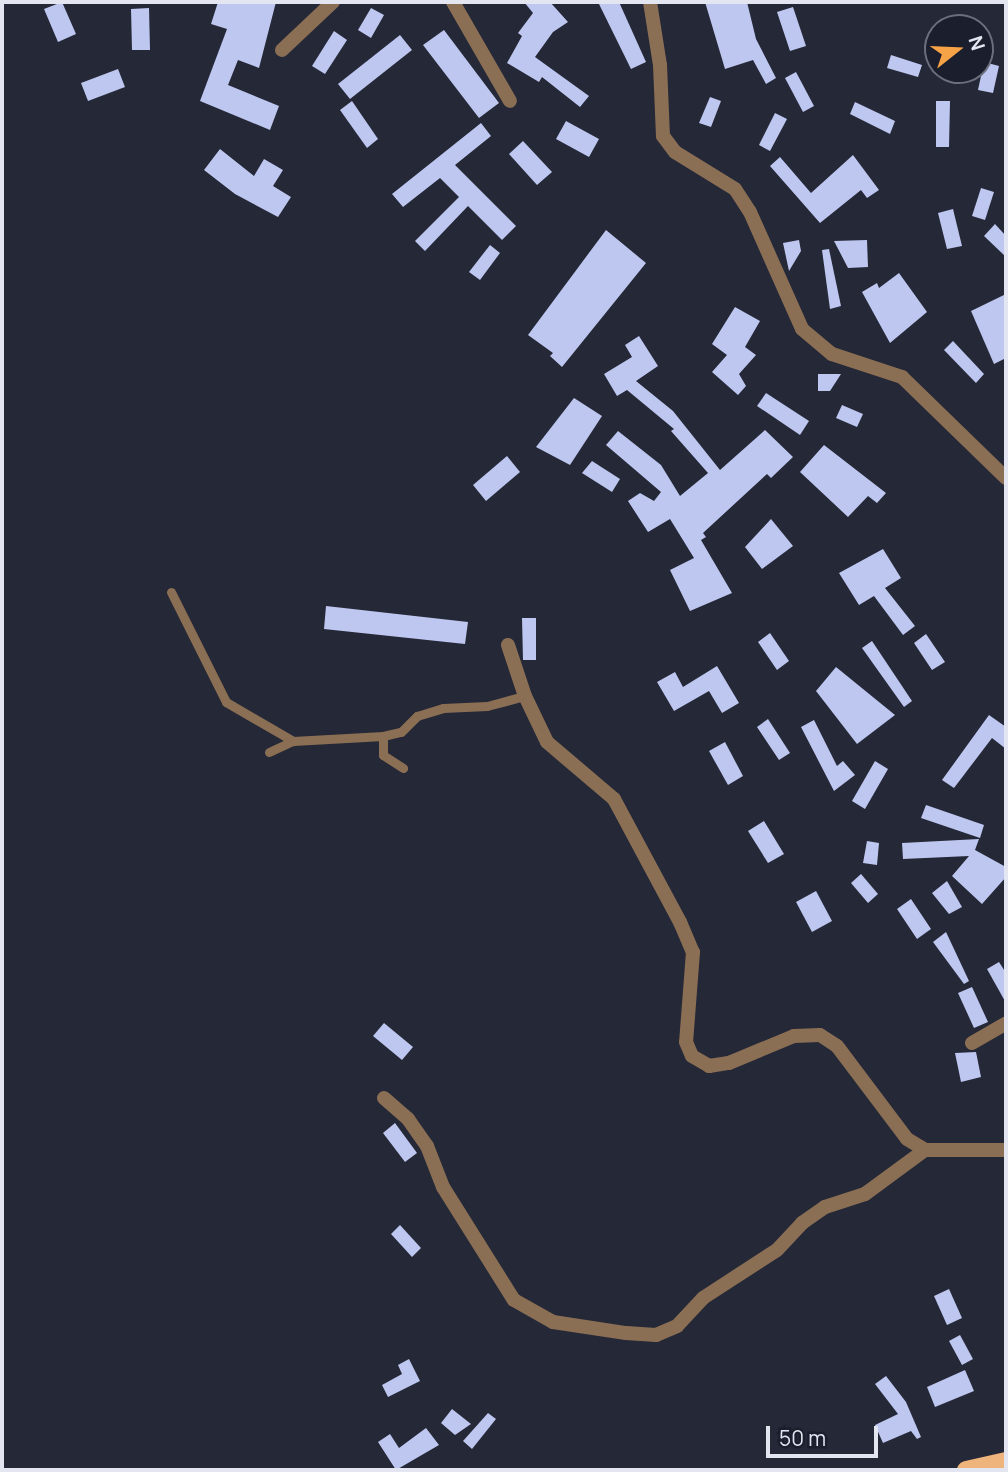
<!DOCTYPE html>
<html>
<head>
<meta charset="utf-8">
<style>
	body { margin:0 }
	#map { position:relative; width:1008px; height:1472px; overflow:hidden; background:#252837; font-family:Manrope,sans-serif }
	div>[style] { position:absolute }
	[style*='--x'] { left:calc(var(--x)*1px); top:calc(var(--y)*1px); width:calc(var(--w)*1px); rotate:calc(var(--a)*1deg) }
	.building>* { inset:0; background:#bec7f0 }
	.service>* { height:9px; margin:-4.5px; padding:0 4.5px; transform-origin:4.5px; border-radius:4.5px; background:#8b6f54 }
	.minor>* { height:14px; margin:-7px; padding:0 7px; transform-origin:7px; border-radius:7px; background:#8b6f54 }
	.primary>* { height:18px; margin:-9px; padding:0 9px; transform-origin:9px; border-radius:9px; background:#efb47b }
	span { translate:-50% -50%; white-space:nowrap; text-align:center; line-height:1.15; -webkit-text-stroke:7px #1b1e2d; paint-order:stroke }
	.frame { position:absolute; inset:0; border:4px solid #e3e6f0; pointer-events:none }
	.north { position:absolute; left:924px; top:14px; width:70px; height:70px; box-sizing:border-box; background:#1b1e2d; border:2px solid #6b6e7b; border-radius:50%; rotate:72deg; font-size:19px; font-weight:700; line-height:28px; text-align:center; color:#e3e6f0 }
	.north::after { content:''; display:block; margin:auto; width:24px; height:32px; background:#f6a247; clip-path:polygon(50% 0,100% 100%,50% 72%,0 100%) }
	.scale { position:absolute; left:766px; top:1426px; width:112px; height:32px; box-sizing:border-box; border:4px solid #e3e6f0; border-top:0; padding-left:9px; font-size:21px; line-height:24px; white-space:nowrap; color:#e3e6f0; -webkit-text-stroke:5px #1b1e2d; paint-order:stroke }
</style>
</head>
<body>
<div id="map">
	<div class="building">
		<i style="clip-path:polygon(62px 2px,76px 34px,58px 42px,44px 9px)"></i>
		<i style="clip-path:polygon(218px 2px,276px 2px,259px 68px,238px 60px,228px 85px,279px 106px,270px 130px,200px 101px,227px 29px,211px 24px)"></i>
		<i style="clip-path:polygon(524px 2px,550px 2px,568px 22px,553px 32px,535px 57px,589px 96px,580px 107px,542px 77px,539px 82px,507px 63px,522px 36px,518px 33px,533px 13px)"></i>
		<i style="clip-path:polygon(598px 2px,619px 2px,646px 62px,631px 69px)"></i>
		<i style="clip-path:polygon(705px 2px,747px 2px,756px 39px,776px 78px,766px 84px,753px 60px,725px 69px)"></i>
		<i style="clip-path:polygon(793px 7px,806px 46px,790px 51px,777px 12px)"></i>
		<i style="clip-path:polygon(149px 8px,150px 50px,132px 50px,131px 9px)"></i>
		<i style="clip-path:polygon(371px 8px,384px 15px,371px 38px,358px 30px)"></i>
		<i style="clip-path:polygon(444px 30px,499px 103px,479px 118px,423px 45px)"></i>
		<i style="clip-path:polygon(334px 31px,347px 40px,325px 74px,312px 66px)"></i>
		<i style="clip-path:polygon(400px 35px,412px 50px,350px 99px,338px 84px)"></i>
		<i style="clip-path:polygon(891px 55px,922px 65px,918px 77px,887px 68px)"></i>
		<i style="clip-path:polygon(984px 62px,999px 66px,993px 93px,978px 90px)"></i>
		<i style="clip-path:polygon(118px 69px,125px 87px,88px 101px,81px 83px)"></i>
		<i style="clip-path:polygon(796px 72px,814px 106px,803px 112px,785px 78px)"></i>
		<i style="clip-path:polygon(710px 97px,721px 101px,711px 127px,699px 123px)"></i>
		<i style="clip-path:polygon(352px 101px,378px 139px,367px 148px,340px 110px)"></i>
		<i style="clip-path:polygon(936px 101px,950px 101px,949px 147px,936px 147px)"></i>
		<i style="clip-path:polygon(855px 102px,895px 121px,890px 134px,850px 114px)"></i>
		<i style="clip-path:polygon(775px 113px,787px 119px,770px 151px,759px 145px)"></i>
		<i style="clip-path:polygon(566px 121px,599px 139px,589px 157px,556px 139px)"></i>
		<i style="clip-path:polygon(481px 123px,491px 136px,455px 165px,516px 226px,502px 240px,468px 206px,425px 251px,415px 241px,459px 197px,440px 178px,403px 207px,392px 194px)"></i>
		<i style="clip-path:polygon(523px 141px,552px 172px,537px 185px,509px 154px)"></i>
		<i style="clip-path:polygon(220px 149px,254px 176px,264px 159px,283px 170px,273px 186px,291px 197px,278px 217px,235px 194px,204px 170px)"></i>
		<i style="clip-path:polygon(853px 155px,879px 190px,867px 198px,861px 190px,820px 223px,770px 166px,780px 157px,811px 193px)"></i>
		<i style="clip-path:polygon(981px 188px,994px 192px,985px 220px,972px 216px)"></i>
		<i style="clip-path:polygon(953px 209px,962px 246px,947px 249px,938px 213px)"></i>
		<i style="clip-path:polygon(995px 224px,1006px 236px,1006px 257px,984px 236px)"></i>
		<i style="clip-path:polygon(606px 230px,646px 263px,562px 367px,550px 356px,553px 353px,528px 335px)"></i>
		<i style="clip-path:polygon(799px 240px,801px 251px,789px 271px,783px 243px)"></i>
		<i style="clip-path:polygon(867px 240px,868px 267px,848px 268px,834px 241px)"></i>
		<i style="clip-path:polygon(490px 245px,500px 253px,480px 280px,469px 272px)"></i>
		<i style="clip-path:polygon(829px 249px,841px 306px,830px 309px,822px 250px)"></i>
		<i style="clip-path:polygon(899px 273px,927px 312px,890px 343px,862px 292px,877px 283px,879px 288px)"></i>
		<i style="clip-path:polygon(1006px 294px,1006px 358px,994px 364px,971px 311px)"></i>
		<i style="clip-path:polygon(735px 307px,760px 321px,745px 347px,756px 355px,739px 374px,746px 386px,738px 395px,712px 372px,727px 355px,712px 344px)"></i>
		<i style="clip-path:polygon(639px 336px,658px 366px,636px 381px,673px 411px,720px 470px,765px 430px,793px 457px,771px 478px,767px 474px,703px 533px,706px 537px,701px 540px,732px 593px,690px 611px,670px 570px,694px 558px,670px 519px,648px 532px,628px 501px,640px 493px,654px 501px,661px 492px,606px 445px,618px 431px,661px 465px,680px 496px,708px 473px,671px 431px,674px 429px,627px 390px,617px 396px,604px 374px,632px 357px,625px 345px)"></i>
		<i style="clip-path:polygon(953px 341px,984px 374px,976px 383px,944px 350px)"></i>
		<i style="clip-path:polygon(818px 374px,841px 374px,830px 391px,818px 391px)"></i>
		<i style="clip-path:polygon(766px 393px,809px 421px,800px 435px,757px 406px)"></i>
		<i style="clip-path:polygon(574px 398px,602px 416px,570px 465px,536px 447px)"></i>
		<i style="clip-path:polygon(842px 405px,863px 414px,857px 427px,836px 418px)"></i>
		<i style="clip-path:polygon(824px 445px,886px 493px,877px 503px,868px 496px,848px 517px,800px 472px)"></i>
		<i style="clip-path:polygon(507px 456px,520px 472px,486px 501px,473px 485px)"></i>
		<i style="clip-path:polygon(592px 461px,620px 479px,612px 492px,582px 473px)"></i>
		<i style="clip-path:polygon(771px 519px,793px 546px,762px 569px,745px 547px)"></i>
		<i style="clip-path:polygon(883px 549px,901px 578px,885px 588px,915px 626px,903px 635px,874px 596px,859px 605px,839px 573px)"></i>
		<i style="clip-path:polygon(326px 606px,468px 622px,465px 644px,324px 629px)"></i>
		<i style="clip-path:polygon(522px 618px,536px 618px,536px 660px,523px 660px)"></i>
		<i style="clip-path:polygon(770px 633px,789px 661px,777px 670px,758px 642px)"></i>
		<i style="clip-path:polygon(926px 634px,945px 662px,932px 670px,914px 643px)"></i>
		<i style="clip-path:polygon(872px 641px,912px 701px,904px 707px,862px 648px)"></i>
		<i style="clip-path:polygon(717px 666px,739px 703px,722px 713px,709px 691px,674px 711px,657px 682px,675px 672px,683px 687px)"></i>
		<i style="clip-path:polygon(836px 667px,895px 715px,857px 744px,816px 691px)"></i>
		<i style="clip-path:polygon(989px 715px,1006px 727px,1006px 749px,992px 738px,954px 788px,942px 780px)"></i>
		<i style="clip-path:polygon(768px 719px,790px 753px,779px 760px,757px 727px)"></i>
		<i style="clip-path:polygon(814px 720px,837px 766px,843px 761px,855px 775px,834px 791px,801px 727px)"></i>
		<i style="clip-path:polygon(725px 742px,743px 776px,728px 785px,709px 751px)"></i>
		<i style="clip-path:polygon(875px 761px,888px 769px,865px 809px,852px 801px)"></i>
		<i style="clip-path:polygon(926px 805px,984px 825px,980px 838px,921px 818px)"></i>
		<i style="clip-path:polygon(764px 821px,784px 854px,768px 863px,748px 831px)"></i>
		<i style="clip-path:polygon(979px 839px,975px 850px,1006px 867px,1006px 877px,982px 904px,952px 876px,969px 856px,903px 859px,902px 843px)"></i>
		<i style="clip-path:polygon(867px 841px,879px 843px,877px 865px,863px 863px)"></i>
		<i style="clip-path:polygon(861px 874px,878px 894px,868px 903px,851px 883px)"></i>
		<i style="clip-path:polygon(947px 881px,962px 907px,949px 914px,932px 893px)"></i>
		<i style="clip-path:polygon(816px 891px,832px 921px,812px 932px,796px 902px)"></i>
		<i style="clip-path:polygon(911px 899px,931px 929px,917px 939px,897px 909px)"></i>
		<i style="clip-path:polygon(946px 932px,969px 981px,964px 984px,933px 942px)"></i>
		<i style="clip-path:polygon(999px 962px,1006px 973px,1006px 1003px,987px 969px)"></i>
		<i style="clip-path:polygon(972px 987px,988px 1022px,974px 1028px,958px 993px)"></i>
		<i style="clip-path:polygon(384px 1023px,413px 1047px,402px 1060px,373px 1036px)"></i>
		<i style="clip-path:polygon(976px 1052px,981px 1077px,961px 1082px,955px 1053px)"></i>
		<i style="clip-path:polygon(395px 1123px,417px 1153px,405px 1162px,383px 1133px)"></i>
		<i style="clip-path:polygon(400px 1225px,421px 1248px,412px 1257px,391px 1234px)"></i>
		<i style="clip-path:polygon(949px 1289px,962px 1318px,947px 1325px,934px 1296px)"></i>
		<i style="clip-path:polygon(960px 1335px,973px 1359px,962px 1365px,949px 1341px)"></i>
		<i style="clip-path:polygon(409px 1359px,420px 1381px,388px 1397px,382px 1385px,402px 1374px,398px 1365px)"></i>
		<i style="clip-path:polygon(965px 1370px,974px 1391px,935px 1407px,927px 1387px)"></i>
		<i style="clip-path:polygon(886px 1376px,906px 1402px,921px 1437px,917px 1439px,911px 1431px,883px 1443px,875px 1425px,898px 1414px,875px 1384px)"></i>
		<i style="clip-path:polygon(452px 1409px,471px 1424px,455px 1435px,441px 1423px)"></i>
		<i style="clip-path:polygon(488px 1413px,496px 1419px,472px 1449px,463px 1441px)"></i>
		<i style="clip-path:polygon(426px 1428px,439px 1445px,396px 1470px,378px 1442px,390px 1434px,399px 1448px)"></i>
	</div>
	<div class="service">
		<i style="--x:171;--y:592;--w:123;--a:63.4"></i>
		<i style="--x:226;--y:702;--w:78;--a:30.2"></i>
		<i style="--x:293;--y:741;--w:90;--a:-3.2"></i>
		<i style="--x:383;--y:736;--w:18;--a:-13"></i>
		<i style="--x:401;--y:732;--w:23;--a:-45"></i>
		<i style="--x:417;--y:716;--w:27;--a:-17"></i>
		<i style="--x:443;--y:708;--w:44;--a:-2.6"></i>
		<i style="--x:487;--y:706;--w:39;--a:-15"></i>
		<i style="--x:383;--y:736;--w:19;--a:90"></i>
		<i style="--x:383;--y:755;--w:24;--a:33"></i>
		<i style="--x:269;--y:752;--w:26;--a:-25"></i>
	</div>
	<div class="minor">
		<i style="--x:453;--y:2;--w:114;--a:60.1"></i>
		<i style="--x:650;--y:2;--w:64;--a:81"></i>
		<i style="--x:660;--y:65;--w:71;--a:87.6"></i>
		<i style="--x:663;--y:136;--w:20;--a:53"></i>
		<i style="--x:675;--y:152;--w:70;--a:31.7"></i>
		<i style="--x:735;--y:189;--w:27;--a:57"></i>
		<i style="--x:750;--y:212;--w:128;--a:66"></i>
		<i style="--x:802;--y:329;--w:39;--a:40"></i>
		<i style="--x:832;--y:354;--w:74;--a:18.2"></i>
		<i style="--x:902;--y:377;--w:145;--a:44.2"></i>
		<i style="--x:282;--y:50;--w:70;--a:-43.3"></i>
		<i style="--x:508;--y:645;--w:54;--a:71.6"></i>
		<i style="--x:525;--y:696;--w:51;--a:64.4"></i>
		<i style="--x:547;--y:742;--w:88;--a:40.4"></i>
		<i style="--x:614;--y:799;--w:140;--a:61.8"></i>
		<i style="--x:680;--y:922;--w:33;--a:67"></i>
		<i style="--x:693;--y:952;--w:90;--a:94.4"></i>
		<i style="--x:686;--y:1042;--w:15;--a:67"></i>
		<i style="--x:692;--y:1056;--w:20;--a:30"></i>
		<i style="--x:709;--y:1066;--w:20;--a:-9"></i>
		<i style="--x:729;--y:1063;--w:70;--a:-22.6"></i>
		<i style="--x:794;--y:1036;--w:26;--a:-2"></i>
		<i style="--x:820;--y:1035;--w:20;--a:33"></i>
		<i style="--x:837;--y:1046;--w:116;--a:53"></i>
		<i style="--x:907;--y:1139;--w:21;--a:31"></i>
		<i style="--x:925;--y:1150;--w:81;--a:0"></i>
		<i style="--x:972;--y:1043;--w:39;--a:-30"></i>
		<i style="--x:384;--y:1098;--w:32;--a:41"></i>
		<i style="--x:408;--y:1119;--w:33;--a:55"></i>
		<i style="--x:427;--y:1146;--w:44;--a:68.7"></i>
		<i style="--x:443;--y:1187;--w:133;--a:57.9"></i>
		<i style="--x:514;--y:1300;--w:45;--a:29.4"></i>
		<i style="--x:553;--y:1322;--w:74;--a:8.6"></i>
		<i style="--x:626;--y:1333;--w:30;--a:4"></i>
		<i style="--x:656;--y:1335;--w:23;--a:-23"></i>
		<i style="--x:677;--y:1326;--w:38;--a:-47"></i>
		<i style="--x:703;--y:1298;--w:88;--a:-33"></i>
		<i style="--x:777;--y:1250;--w:37;--a:-47"></i>
		<i style="--x:802;--y:1223;--w:28;--a:-35"></i>
		<i style="--x:825;--y:1207;--w:42;--a:-18"></i>
		<i style="--x:865;--y:1194;--w:74;--a:-36.3"></i>
	</div>
	<div class="primary">
		<i style="--x:966;--y:1470;--w:41;--a:-12.7"></i>
	</div>
	<div class="frame"></div>
	<div class="north">N</div>
	<div class="scale">50 m</div>
</div>
</body>
</html>
